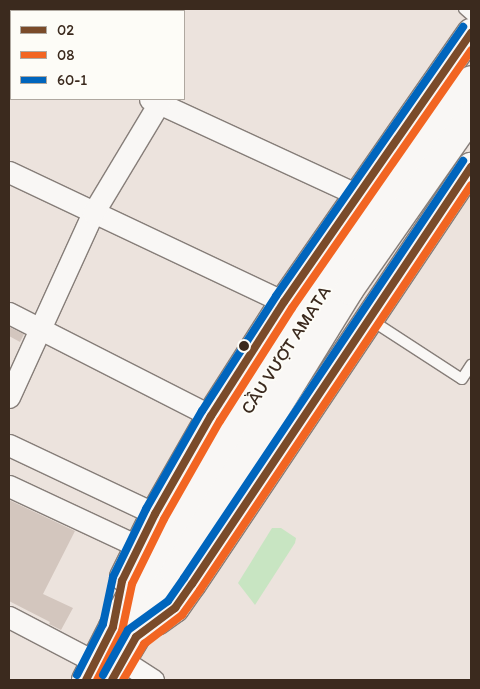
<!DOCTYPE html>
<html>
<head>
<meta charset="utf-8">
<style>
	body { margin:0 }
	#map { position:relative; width:480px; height:689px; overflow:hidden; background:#ece3dd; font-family:Itim,sans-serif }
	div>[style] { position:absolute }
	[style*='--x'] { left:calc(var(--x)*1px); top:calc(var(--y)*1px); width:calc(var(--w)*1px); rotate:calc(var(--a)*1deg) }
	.green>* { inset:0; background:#c8e5c2 }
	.building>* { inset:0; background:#d3c6be }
	.roads { filter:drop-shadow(1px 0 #867e79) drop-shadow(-1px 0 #867e79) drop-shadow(0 1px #867e79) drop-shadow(0 -1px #867e79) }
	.service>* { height:10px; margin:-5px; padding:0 5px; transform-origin:5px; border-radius:5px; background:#f9f7f5 }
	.minor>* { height:21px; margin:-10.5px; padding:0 10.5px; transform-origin:10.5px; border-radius:10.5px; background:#f9f7f5 }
	.trunk>* { height:28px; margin:-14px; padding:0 14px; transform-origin:14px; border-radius:14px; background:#f9f7f5 }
	.bus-1>* { height:8px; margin:-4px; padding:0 4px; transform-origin:4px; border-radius:4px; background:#7a4b2a }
	.bus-2>* { height:8px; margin:-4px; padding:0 4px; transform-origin:4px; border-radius:4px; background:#f26522 }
	.bus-3>* { height:8px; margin:-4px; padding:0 4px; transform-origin:4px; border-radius:4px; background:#0065bd }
	.dots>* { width:14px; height:14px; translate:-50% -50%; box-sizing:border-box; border:2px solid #fdfcf7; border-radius:50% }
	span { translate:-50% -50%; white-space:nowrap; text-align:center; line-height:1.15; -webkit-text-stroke:4px #fdfcf7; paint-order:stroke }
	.street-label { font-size:18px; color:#3b2a1e }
	.frame { position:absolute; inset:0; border:10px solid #3b2a1e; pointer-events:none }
	.legend { position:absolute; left:10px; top:10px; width:175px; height:90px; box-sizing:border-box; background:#fdfcf7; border:1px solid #afa8a0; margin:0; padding:6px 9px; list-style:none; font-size:15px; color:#3b2a1e }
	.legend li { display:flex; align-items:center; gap:10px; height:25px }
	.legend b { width:25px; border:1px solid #afa8a0 }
</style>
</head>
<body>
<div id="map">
	<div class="green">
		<i style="clip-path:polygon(272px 528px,281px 528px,296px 538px,295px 543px,255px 605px,238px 583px)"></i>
	</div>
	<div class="building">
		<i style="clip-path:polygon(9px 327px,24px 334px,20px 342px,9px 336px)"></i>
		<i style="clip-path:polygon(9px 500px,75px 531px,43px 594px,73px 608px,61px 630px,49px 624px,50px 622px,9px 601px)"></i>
	</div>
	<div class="roads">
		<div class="service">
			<i style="--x:464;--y:9;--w:9;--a:41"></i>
			<i style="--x:371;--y:320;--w:108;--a:33"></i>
			<i style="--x:462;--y:379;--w:17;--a:-57"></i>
		</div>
		<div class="minor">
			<i style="--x:140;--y:9;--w:6;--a:18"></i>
			<i style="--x:9;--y:32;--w:2;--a:27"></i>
			<i style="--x:150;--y:99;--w:229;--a:24.8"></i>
			<i style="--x:9;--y:172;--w:304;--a:25.3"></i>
			<i style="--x:9;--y:313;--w:227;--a:27"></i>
			<i style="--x:9;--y:397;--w:202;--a:-65.5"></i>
			<i style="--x:93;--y:213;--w:128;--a:-59"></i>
			<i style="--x:9;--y:445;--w:161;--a:25.3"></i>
			<i style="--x:9;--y:486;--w:144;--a:25.1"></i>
			<i style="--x:9;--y:617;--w:97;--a:27.6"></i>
			<i style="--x:122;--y:660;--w:37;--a:33"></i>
		</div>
		<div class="trunk">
			<i style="--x:124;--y:577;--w:70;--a:-63.8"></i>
			<i style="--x:155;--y:514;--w:113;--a:-60.3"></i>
			<i style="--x:211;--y:416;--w:135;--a:-57.4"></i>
			<i style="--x:284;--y:302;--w:328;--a:-55.2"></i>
			<i style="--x:157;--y:621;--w:22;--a:-36"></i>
			<i style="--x:175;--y:608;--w:29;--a:-55"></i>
			<i style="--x:192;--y:584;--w:502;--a:-56.21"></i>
			<i style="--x:86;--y:680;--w:59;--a:-63"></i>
			<i style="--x:113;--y:627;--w:72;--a:-59.9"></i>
			<i style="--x:149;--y:565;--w:268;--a:-57.8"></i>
			<i style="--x:292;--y:338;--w:314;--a:-55.2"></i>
			<i style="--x:112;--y:680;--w:22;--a:-63"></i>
			<i style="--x:122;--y:660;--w:103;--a:-58.9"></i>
			<i style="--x:175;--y:572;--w:331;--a:-58.3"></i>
			<i style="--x:349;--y:290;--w:213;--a:-55"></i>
		</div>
	</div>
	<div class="bus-1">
		<i style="--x:86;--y:680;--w:59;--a:-63"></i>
		<i style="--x:113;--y:627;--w:47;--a:-78.9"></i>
		<i style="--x:122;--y:581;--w:75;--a:-63.8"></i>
		<i style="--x:155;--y:514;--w:113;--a:-60.3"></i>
		<i style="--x:211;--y:416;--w:135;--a:-57.4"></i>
		<i style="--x:284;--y:302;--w:328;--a:-55.2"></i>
		<i style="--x:112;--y:680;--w:49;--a:-60.8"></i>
		<i style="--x:136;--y:637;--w:49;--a:-36.6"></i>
		<i style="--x:175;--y:608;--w:29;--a:-55"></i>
		<i style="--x:192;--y:584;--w:502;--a:-56.21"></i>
	</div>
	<div class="bus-2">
		<i style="--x:97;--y:680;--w:55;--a:-63"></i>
		<i style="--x:122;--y:631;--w:48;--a:-78"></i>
		<i style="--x:132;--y:584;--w:72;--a:-63.8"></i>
		<i style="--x:164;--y:519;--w:113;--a:-60.3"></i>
		<i style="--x:220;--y:421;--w:134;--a:-57.5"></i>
		<i style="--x:292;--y:308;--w:314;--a:-55.2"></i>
		<i style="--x:123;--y:680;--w:42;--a:-59.7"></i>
		<i style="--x:144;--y:644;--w:48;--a:-37.3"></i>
		<i style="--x:182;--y:615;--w:31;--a:-54"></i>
		<i style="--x:200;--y:590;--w:487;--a:-56.2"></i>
	</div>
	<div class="bus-3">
		<i style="--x:77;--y:675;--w:57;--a:-63"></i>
		<i style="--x:103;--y:624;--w:48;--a:-78"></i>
		<i style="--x:113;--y:577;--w:76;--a:-64.1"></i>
		<i style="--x:146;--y:509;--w:113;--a:-60.3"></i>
		<i style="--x:202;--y:411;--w:137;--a:-57.2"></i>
		<i style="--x:276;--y:296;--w:328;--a:-55.2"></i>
		<i style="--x:103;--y:675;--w:51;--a:-60.9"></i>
		<i style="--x:128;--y:630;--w:49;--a:-35.9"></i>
		<i style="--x:168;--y:601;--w:28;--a:-55"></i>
		<i style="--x:184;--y:578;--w:502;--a:-56.21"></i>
	</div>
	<div class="dots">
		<i style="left:244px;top:346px;background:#3b2a1e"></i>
	</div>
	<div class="street-label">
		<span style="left:286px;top:350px;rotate:-57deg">CẦU VƯỢT AMATA</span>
	</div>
	<div class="frame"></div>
	<ul class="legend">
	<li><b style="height:6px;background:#7a4b2a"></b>02</li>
	<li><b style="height:6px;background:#f26522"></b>08</li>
	<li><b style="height:6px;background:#0065bd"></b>60-1</li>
	</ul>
</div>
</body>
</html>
